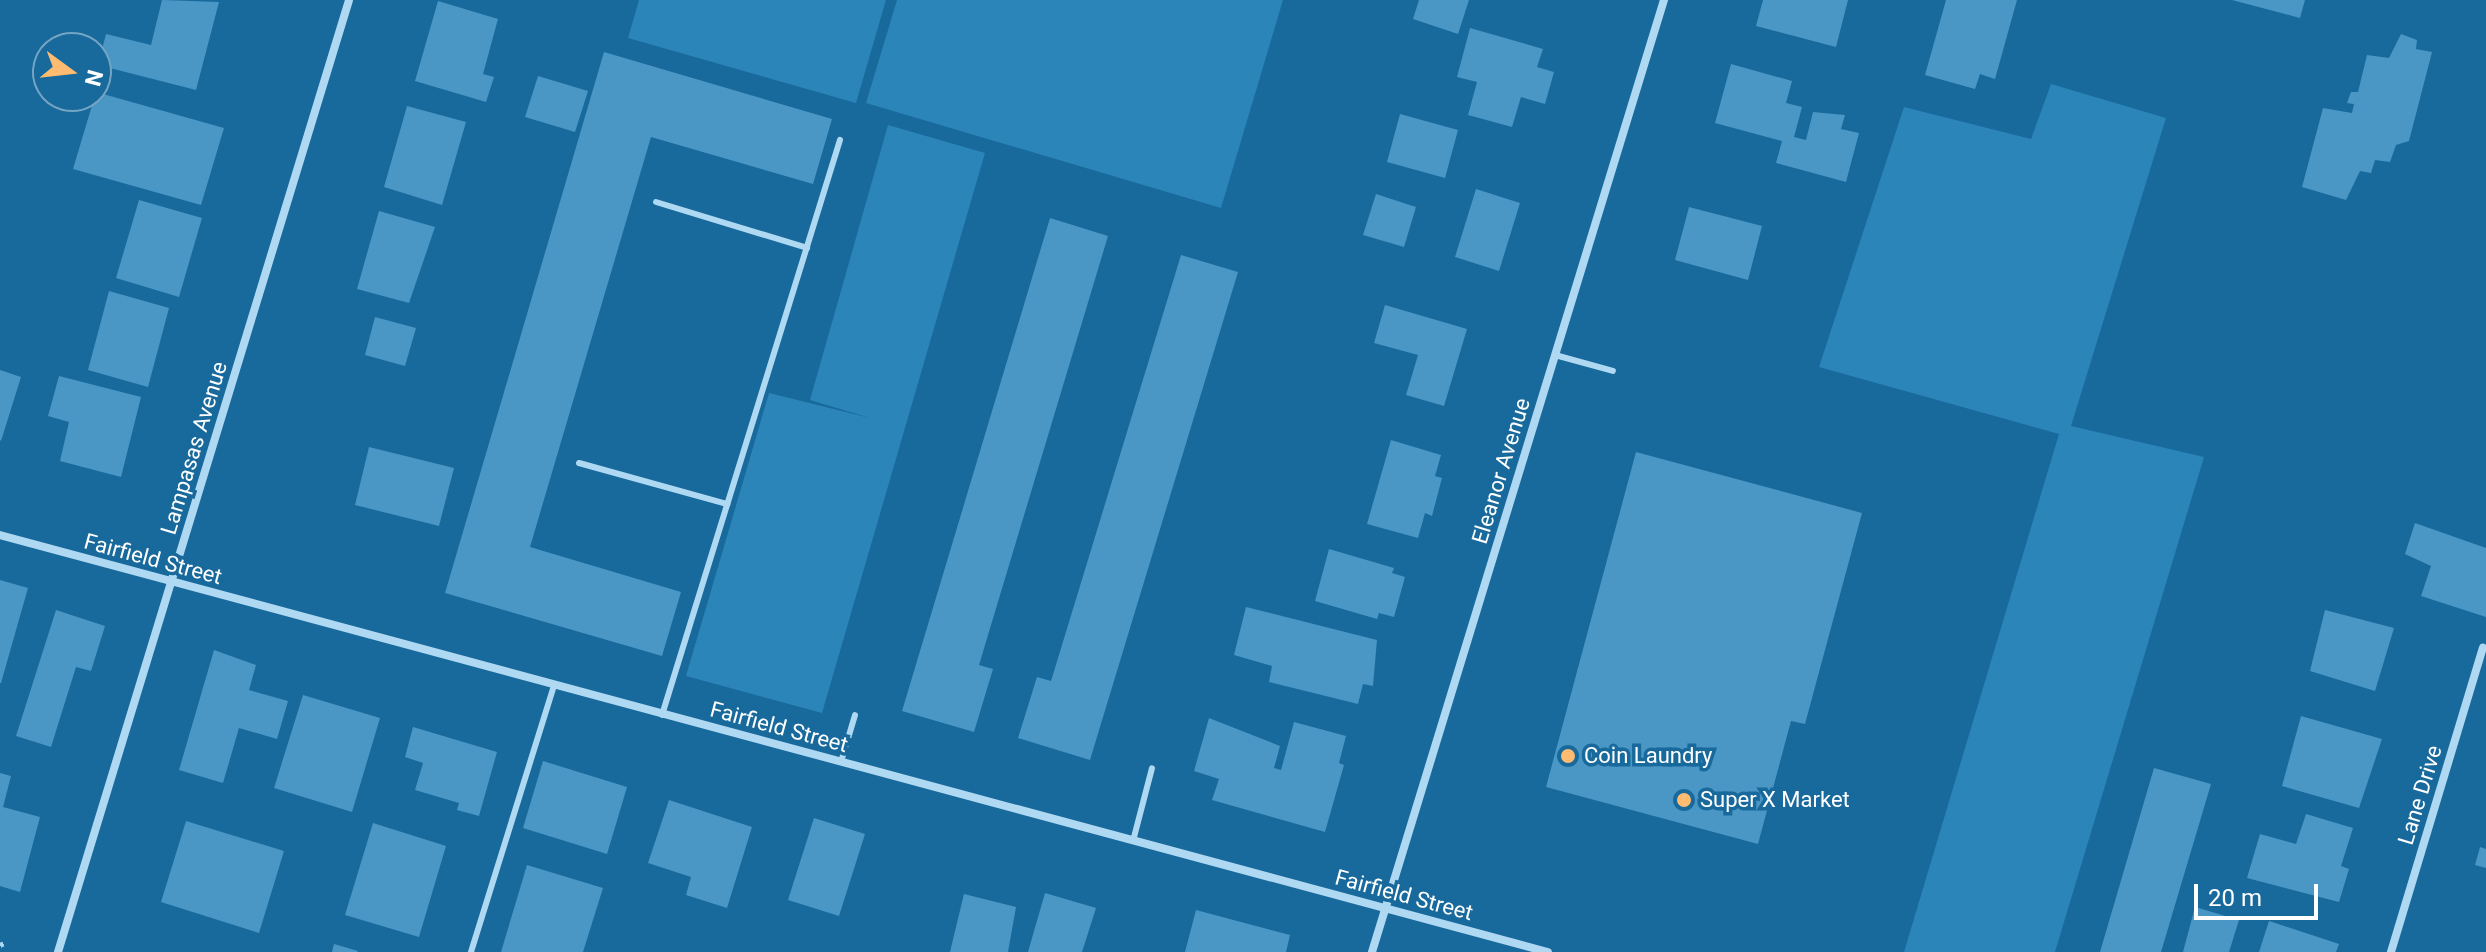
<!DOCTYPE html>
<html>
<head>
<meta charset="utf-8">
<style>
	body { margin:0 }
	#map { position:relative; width:2486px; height:952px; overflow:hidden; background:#18699c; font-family:Roboto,sans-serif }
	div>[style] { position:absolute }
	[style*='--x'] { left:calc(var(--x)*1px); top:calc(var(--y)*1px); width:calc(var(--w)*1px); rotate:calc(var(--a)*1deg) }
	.green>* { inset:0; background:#2b85b9 }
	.building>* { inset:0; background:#4a97c5 }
	.path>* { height:5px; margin-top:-2.5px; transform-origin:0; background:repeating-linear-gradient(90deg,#afd9f2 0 4px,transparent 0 10px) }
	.lane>* { height:6px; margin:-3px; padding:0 3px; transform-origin:3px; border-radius:3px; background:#afd9f2 }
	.street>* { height:8px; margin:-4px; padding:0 4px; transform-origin:4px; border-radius:4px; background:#afd9f2 }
	.dots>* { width:22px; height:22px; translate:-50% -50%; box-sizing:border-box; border:4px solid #18699c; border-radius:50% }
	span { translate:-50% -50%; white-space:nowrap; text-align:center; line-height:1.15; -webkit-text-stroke:7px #18699c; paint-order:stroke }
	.street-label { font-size:22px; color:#fff }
	.poi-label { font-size:22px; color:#fff }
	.left { translate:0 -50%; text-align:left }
	.north { position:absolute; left:32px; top:32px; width:80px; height:80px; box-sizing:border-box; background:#18699c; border:2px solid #74a5c4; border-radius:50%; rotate:105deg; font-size:22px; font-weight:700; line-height:32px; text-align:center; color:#fff }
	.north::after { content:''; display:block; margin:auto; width:28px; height:36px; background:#ffbc70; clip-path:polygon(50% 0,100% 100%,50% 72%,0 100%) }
	.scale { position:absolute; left:2194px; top:884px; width:124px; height:36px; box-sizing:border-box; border:4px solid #fff; border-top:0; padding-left:10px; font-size:24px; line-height:28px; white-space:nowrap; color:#fff; -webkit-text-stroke:6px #18699c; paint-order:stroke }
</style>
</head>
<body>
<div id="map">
	<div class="green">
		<i style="clip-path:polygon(639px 0,886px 0,856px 103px,628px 38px)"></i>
		<i style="clip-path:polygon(897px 0,1283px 0,1221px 208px,866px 103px)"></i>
		<i style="clip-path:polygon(2051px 84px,2166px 118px,2071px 426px,2204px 457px,2055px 952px,1904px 952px,2059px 434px,1819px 367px,1904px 107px,2031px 139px)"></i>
		<i style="clip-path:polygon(888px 125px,985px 153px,822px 713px,686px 676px,769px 393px,870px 418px,810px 400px)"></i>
	</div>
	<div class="building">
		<i style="clip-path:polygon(162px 0,219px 2px,196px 90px,98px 65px,106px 34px,151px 45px)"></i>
		<i style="clip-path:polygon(1419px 0,1469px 0,1458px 34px,1413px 19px)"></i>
		<i style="clip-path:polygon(1763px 0,1848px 0,1836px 47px,1756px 26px)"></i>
		<i style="clip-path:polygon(1946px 0,2017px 0,1995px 79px,1980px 74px,1975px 89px,1925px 75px)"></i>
		<i style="clip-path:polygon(2232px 0,2305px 0,2300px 18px)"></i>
		<i style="clip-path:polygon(438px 1px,498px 19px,483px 74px,494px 77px,486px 102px,415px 81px)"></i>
		<i style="clip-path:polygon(1470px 28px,1543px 49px,1537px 67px,1554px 72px,1545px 104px,1521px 97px,1512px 127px,1468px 115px,1477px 82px,1457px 77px)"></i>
		<i style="clip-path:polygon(2401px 34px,2417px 40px,2416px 49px,2432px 52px,2409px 141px,2396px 145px,2390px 162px,2375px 160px,2371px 173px,2360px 171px,2346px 200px,2302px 187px,2323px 108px,2352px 113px,2354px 104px,2347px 103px,2351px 92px,2358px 92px,2367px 55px,2389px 58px)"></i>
		<i style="clip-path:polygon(604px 52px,832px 119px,813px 184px,651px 137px,530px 547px,681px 592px,662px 656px,445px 593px)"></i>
		<i style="clip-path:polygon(1731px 64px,1792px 81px,1786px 103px,1802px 107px,1794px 137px,1806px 140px,1813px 112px,1845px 115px,1841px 129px,1859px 133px,1846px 182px,1776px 163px,1782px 141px,1715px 123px)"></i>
		<i style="clip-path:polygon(538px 76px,588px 91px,575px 132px,525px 117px)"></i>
		<i style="clip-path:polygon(96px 92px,224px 128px,201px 205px,73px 169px)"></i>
		<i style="clip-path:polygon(407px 106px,466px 122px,442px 205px,384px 187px)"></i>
		<i style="clip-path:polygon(1400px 114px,1458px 130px,1445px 178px,1387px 162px)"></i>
		<i style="clip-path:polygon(1476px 189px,1520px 203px,1499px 271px,1455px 257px)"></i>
		<i style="clip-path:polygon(1376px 194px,1416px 207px,1404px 247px,1363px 235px)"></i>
		<i style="clip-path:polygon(139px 200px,202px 218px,179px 297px,116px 278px)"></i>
		<i style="clip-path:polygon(1689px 207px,1762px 226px,1748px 280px,1675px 260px)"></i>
		<i style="clip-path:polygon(379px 211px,435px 227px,409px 303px,357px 289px)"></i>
		<i style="clip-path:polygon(1050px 218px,1108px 236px,979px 665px,993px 669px,974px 732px,902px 711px)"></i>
		<i style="clip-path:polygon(1181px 255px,1238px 272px,1090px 760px,1018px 738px,1037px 677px,1051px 681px)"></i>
		<i style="clip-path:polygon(109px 291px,169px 308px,148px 387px,88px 370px)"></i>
		<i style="clip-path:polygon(1385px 305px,1467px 329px,1444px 406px,1406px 395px,1418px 355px,1374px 343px)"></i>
		<i style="clip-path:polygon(375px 317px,416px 328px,405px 366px,365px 355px)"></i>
		<i style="clip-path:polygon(0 370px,21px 377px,1px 441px,0 440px)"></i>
		<i style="clip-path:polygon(59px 376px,141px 397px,121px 477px,60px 461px,69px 422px,48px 416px)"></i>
		<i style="clip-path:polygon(1391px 440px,1441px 455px,1435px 476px,1442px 478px,1432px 516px,1425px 513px,1418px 538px,1367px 524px)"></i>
		<i style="clip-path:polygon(369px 447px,454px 468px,439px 526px,355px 505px)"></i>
		<i style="clip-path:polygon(1636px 452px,1862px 513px,1805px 724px,1791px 721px,1758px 844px,1546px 787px)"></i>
		<i style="clip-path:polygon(2415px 523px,2486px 548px,2486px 617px,2421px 596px,2431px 566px,2405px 554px)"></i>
		<i style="clip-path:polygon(1329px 549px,1394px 568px,1392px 573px,1405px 577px,1394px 617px,1379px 613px,1377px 619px,1315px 601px)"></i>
		<i style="clip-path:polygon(0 580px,28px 588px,1px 683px,0 683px)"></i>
		<i style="clip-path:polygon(1246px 607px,1377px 640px,1373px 686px,1363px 684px,1358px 704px,1269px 682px,1272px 666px,1234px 655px)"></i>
		<i style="clip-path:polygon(56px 610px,105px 626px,91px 671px,76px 667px,51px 747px,16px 736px)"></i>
		<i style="clip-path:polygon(2325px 610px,2394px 628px,2375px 691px,2310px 671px)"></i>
		<i style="clip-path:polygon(214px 650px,256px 665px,249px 690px,288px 701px,277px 739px,239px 728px,223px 783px,179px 770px)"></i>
		<i style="clip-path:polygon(303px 695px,380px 718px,352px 812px,274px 788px)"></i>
		<i style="clip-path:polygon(2301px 716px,2382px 739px,2359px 808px,2282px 786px)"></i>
		<i style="clip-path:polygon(1209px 718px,1280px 746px,1274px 768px,1281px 770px,1294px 722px,1346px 736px,1339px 763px,1344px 765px,1325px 832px,1212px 800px,1219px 779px,1194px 771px)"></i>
		<i style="clip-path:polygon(413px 727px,497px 752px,479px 816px,457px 810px,459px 803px,415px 790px,423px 763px,405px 757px)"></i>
		<i style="clip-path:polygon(543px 761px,627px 787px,607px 854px,523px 828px)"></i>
		<i style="clip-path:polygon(2154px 768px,2211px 784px,2161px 952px,2100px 952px)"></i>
		<i style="clip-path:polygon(0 773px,11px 776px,3px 807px,40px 817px,20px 892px,0 886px)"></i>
		<i style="clip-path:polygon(669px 800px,752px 827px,727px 908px,686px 895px,691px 877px,648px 863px)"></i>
		<i style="clip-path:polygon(2306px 814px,2353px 828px,2341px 866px,2349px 869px,2339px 902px,2247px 878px,2260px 834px,2296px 844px)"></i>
		<i style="clip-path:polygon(814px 818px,865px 834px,839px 916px,788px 900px)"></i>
		<i style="clip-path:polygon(186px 821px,284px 851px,259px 933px,161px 902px)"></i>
		<i style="clip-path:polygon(373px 823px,446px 846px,419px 937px,345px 915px)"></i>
		<i style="clip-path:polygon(2480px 847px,2486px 849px,2486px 868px,2475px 865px)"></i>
		<i style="clip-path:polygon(527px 865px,603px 888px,583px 952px,501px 952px)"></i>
		<i style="clip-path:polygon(1045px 893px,1096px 908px,1082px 952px,1028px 952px)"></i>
		<i style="clip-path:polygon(964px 894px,1016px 907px,1008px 952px,950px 952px)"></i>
		<i style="clip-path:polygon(2195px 907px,2239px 920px,2229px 952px,2183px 952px)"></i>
		<i style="clip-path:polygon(1196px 910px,1290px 935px,1286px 952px,1185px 952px)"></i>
		<i style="clip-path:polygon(2269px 921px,2339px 944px,2336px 952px,2259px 952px)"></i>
		<i style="clip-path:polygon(334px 944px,358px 951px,357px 952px,332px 952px)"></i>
	</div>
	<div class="path">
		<i style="--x:0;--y:945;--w:4;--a:-27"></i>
	</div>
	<div class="lane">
		<i style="--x:656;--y:202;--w:158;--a:16.9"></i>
		<i style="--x:1555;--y:355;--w:60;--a:15.4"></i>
		<i style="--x:579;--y:463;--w:154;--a:15.5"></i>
		<i style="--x:662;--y:715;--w:602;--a:-72.8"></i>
		<i style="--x:841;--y:762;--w:49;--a:-73.4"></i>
		<i style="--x:1133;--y:841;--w:75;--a:-75.4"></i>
		<i style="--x:471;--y:952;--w:279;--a:-72.7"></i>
	</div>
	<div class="street">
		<i style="--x:0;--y:535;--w:1603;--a:15.08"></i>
		<i style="--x:58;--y:952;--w:995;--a:-73"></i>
		<i style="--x:1372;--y:952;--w:996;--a:-72.95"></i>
		<i style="--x:2391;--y:952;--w:318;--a:-73.2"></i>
	</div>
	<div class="dots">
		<i style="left:1568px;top:756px;background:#ffbc70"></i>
		<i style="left:1684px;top:800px;background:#ffbc70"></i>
	</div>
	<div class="street-label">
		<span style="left:194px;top:448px;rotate:-73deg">Lampasas Avenue</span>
		<span style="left:1501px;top:471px;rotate:-73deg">Eleanor Avenue</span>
		<span style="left:153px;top:559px;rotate:15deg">Fairfield Street</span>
		<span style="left:779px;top:727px;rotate:15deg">Fairfield Street</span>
		<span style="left:2420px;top:795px;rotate:-73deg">Lane Drive</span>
		<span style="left:1404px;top:895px;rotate:15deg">Fairfield Street</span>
	</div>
	<div class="poi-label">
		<span class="left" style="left:1584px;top:756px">Coin Laundry</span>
		<span class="left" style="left:1700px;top:800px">Super X Market</span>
	</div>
	<div class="north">N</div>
	<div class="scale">20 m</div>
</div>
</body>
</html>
